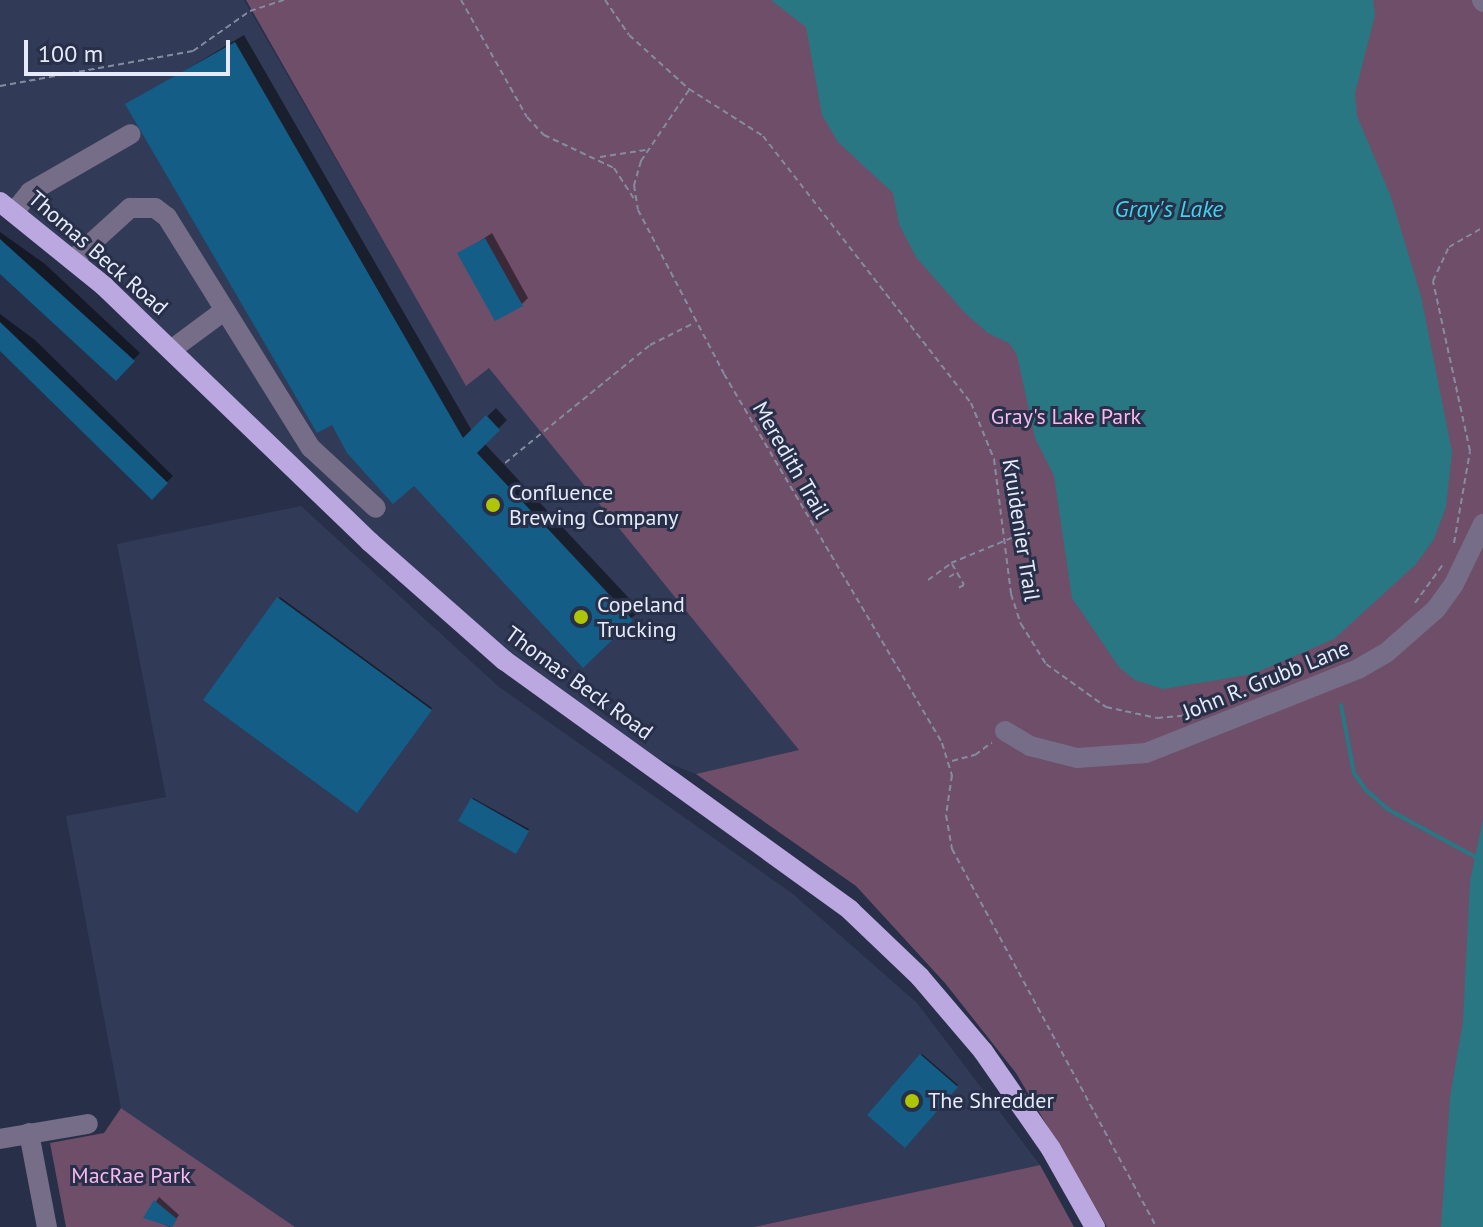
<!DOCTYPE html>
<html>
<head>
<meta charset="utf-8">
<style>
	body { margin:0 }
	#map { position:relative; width:1483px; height:1227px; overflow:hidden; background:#282f48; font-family:"PT Sans",sans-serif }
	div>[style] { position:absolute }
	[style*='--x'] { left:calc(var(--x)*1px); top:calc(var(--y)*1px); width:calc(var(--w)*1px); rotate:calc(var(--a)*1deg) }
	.built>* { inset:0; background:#313a57 }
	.green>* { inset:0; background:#6f4e6a }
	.water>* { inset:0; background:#287783 }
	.shadow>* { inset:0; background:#0007 }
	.stream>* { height:4px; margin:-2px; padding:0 2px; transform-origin:2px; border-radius:2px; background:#287783 }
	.building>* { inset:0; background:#135d87 }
	.path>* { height:2px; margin-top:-1px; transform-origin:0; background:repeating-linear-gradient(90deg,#858ca0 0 6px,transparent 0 10px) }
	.minor>* { height:20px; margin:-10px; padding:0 10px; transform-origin:10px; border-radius:10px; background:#766d88 }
	.major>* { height:20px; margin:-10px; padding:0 10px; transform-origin:10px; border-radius:10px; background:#bca8e0 }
	.dots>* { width:22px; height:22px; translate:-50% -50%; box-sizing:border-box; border:4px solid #282f48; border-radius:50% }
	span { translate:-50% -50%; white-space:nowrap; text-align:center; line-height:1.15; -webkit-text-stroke:6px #282f48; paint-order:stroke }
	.street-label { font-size:22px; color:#e5ebfb }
	.park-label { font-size:22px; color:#f9b9ef }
	.poi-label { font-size:22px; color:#e5ebfb }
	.left { translate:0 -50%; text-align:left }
	.water-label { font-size:24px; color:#3dd5ec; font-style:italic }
	.scale { position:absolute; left:24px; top:40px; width:206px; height:36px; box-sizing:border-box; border:4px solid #e5ebfb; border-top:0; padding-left:10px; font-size:24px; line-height:28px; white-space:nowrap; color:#e5ebfb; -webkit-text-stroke:6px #282f48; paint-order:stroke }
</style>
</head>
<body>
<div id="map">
	<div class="built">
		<i style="clip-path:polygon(0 0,244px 0,466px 385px,489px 367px,800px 750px,696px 774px,624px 746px,504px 660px,0 202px)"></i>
		<i style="clip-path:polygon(301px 506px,499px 687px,793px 894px,917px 1003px,1040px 1165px,754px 1227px,295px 1227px,121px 1108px,66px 816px,166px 797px,117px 544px)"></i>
	</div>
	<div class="green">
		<i style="clip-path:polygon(246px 0,1483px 0,1483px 824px,1446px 1227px,1107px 1227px,1016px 1073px,945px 983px,856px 886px,696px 774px,799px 750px,489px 368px,466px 386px)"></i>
		<i style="clip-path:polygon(121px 1108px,295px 1227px,66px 1227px,50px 1143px,104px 1133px)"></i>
		<i style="clip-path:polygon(1040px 1165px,1074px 1227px,754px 1227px)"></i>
	</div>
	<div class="water">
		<i style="clip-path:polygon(771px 0,1373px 0,1375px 15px,1355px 93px,1357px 116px,1391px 197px,1421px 296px,1452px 452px,1446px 507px,1434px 539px,1416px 564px,1334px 639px,1253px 674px,1163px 689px,1135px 680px,1119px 667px,1072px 598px,1054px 476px,1035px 438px,1017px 355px,1009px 343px,988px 333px,965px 313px,916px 257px,899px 224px,893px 193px,838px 142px,822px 115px,806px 27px)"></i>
		<i style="clip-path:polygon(1483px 819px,1483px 1227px,1441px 1227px,1450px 1097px,1463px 1021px,1470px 881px)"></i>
	</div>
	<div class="shadow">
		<i style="clip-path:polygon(244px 35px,472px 431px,496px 408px,507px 420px,484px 443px,640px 610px,583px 665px,414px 483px,333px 422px,127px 105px)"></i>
		<i style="clip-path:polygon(0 232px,45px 264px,140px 353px,116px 378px,0 273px)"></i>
		<i style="clip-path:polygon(492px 233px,528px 298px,522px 304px,460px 254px)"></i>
		<i style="clip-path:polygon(0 314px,35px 340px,173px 476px,152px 497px,0 350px)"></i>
		<i style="clip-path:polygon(280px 597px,432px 708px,357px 810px,205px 700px)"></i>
		<i style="clip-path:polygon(473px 798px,529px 829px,517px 850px,472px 799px)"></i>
		<i style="clip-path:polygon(922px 1054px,958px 1085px,905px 1146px,870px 1115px)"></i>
		<i style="clip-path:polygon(159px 1197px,179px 1215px,170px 1227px,146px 1217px)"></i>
	</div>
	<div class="stream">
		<i style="--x:1341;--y:705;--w:69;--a:79.2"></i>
		<i style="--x:1354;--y:773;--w:21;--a:55"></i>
		<i style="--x:1366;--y:790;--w:30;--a:41"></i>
		<i style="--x:1389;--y:810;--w:107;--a:28.5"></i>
	</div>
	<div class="building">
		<i style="clip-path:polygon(235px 42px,463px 438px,486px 415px,500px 430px,477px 453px,633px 620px,583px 668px,414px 486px,393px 504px,347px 453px,332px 425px,317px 433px,125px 104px)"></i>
		<i style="clip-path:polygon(485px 238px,523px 306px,495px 321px,457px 253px)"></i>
		<i style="clip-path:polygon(0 239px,135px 361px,116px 381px,0 274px)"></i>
		<i style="clip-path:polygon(0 322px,168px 483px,152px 500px,0 351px)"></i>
		<i style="clip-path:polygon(277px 597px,432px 710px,357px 813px,203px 700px)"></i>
		<i style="clip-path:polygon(471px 798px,529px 831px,516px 854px,458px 821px)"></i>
		<i style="clip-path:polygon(920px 1054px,958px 1087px,905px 1148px,867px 1115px)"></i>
		<i style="clip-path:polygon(154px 1200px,177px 1219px,172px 1227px,143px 1218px)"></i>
	</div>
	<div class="path">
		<i style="--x:461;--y:0;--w:134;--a:60.6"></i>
		<i style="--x:527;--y:117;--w:25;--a:47"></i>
		<i style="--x:544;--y:135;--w:77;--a:25.2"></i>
		<i style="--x:614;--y:168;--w:37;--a:57"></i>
		<i style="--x:605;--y:0;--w:42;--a:55.6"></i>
		<i style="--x:629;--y:35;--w:81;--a:42"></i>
		<i style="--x:689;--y:89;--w:88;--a:32.4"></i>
		<i style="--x:763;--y:136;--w:338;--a:52.1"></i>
		<i style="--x:971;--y:403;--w:61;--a:67.7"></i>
		<i style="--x:994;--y:459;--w:136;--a:82.8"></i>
		<i style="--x:1011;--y:594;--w:32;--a:72"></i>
		<i style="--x:1021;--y:624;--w:47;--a:58"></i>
		<i style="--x:1046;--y:664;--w:74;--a:35.6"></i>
		<i style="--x:1106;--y:707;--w:52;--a:12.2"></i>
		<i style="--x:1157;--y:718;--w:37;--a:-5"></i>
		<i style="--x:0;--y:86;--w:196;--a:-10.3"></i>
		<i style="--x:193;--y:51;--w:70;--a:-35.1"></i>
		<i style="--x:250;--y:11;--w:36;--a:-18"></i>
		<i style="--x:689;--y:90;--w:86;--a:124.1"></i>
		<i style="--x:641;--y:161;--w:25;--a:106"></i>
		<i style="--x:634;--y:185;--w:25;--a:81"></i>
		<i style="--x:638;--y:210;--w:185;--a:62.3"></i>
		<i style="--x:724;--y:374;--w:429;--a:59.4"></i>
		<i style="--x:942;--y:743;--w:34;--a:73"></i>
		<i style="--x:952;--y:775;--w:40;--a:98.5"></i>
		<i style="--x:946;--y:815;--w:35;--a:80"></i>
		<i style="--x:952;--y:849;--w:430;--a:61.6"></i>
		<i style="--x:600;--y:157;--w:46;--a:-8.8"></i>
		<i style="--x:505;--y:463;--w:187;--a:-39.1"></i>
		<i style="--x:650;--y:345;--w:49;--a:-26.6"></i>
		<i style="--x:1454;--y:543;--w:93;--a:-80.1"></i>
		<i style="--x:1470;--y:451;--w:174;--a:-102.3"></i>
		<i style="--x:1433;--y:281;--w:38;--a:-65"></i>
		<i style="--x:1449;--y:247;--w:39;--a:-30"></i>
		<i style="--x:952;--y:564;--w:24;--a:60"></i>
		<i style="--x:964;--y:585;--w:9;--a:153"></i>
		<i style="--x:949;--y:577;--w:8;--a:-30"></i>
		<i style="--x:928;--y:580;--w:29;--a:-36"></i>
		<i style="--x:951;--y:563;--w:81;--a:-22.5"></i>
		<i style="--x:1415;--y:603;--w:49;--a:-54.1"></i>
		<i style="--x:952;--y:761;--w:24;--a:-15"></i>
		<i style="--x:975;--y:755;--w:21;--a:-37"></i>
	</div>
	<div class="minor">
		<i style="--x:1482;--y:0;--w:2;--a:63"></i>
		<i style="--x:14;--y:212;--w:26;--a:-51"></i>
		<i style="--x:30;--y:192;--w:116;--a:-29.9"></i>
		<i style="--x:74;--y:259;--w:76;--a:-42.3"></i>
		<i style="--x:130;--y:208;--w:25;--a:0"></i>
		<i style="--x:155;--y:208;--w:15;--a:37"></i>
		<i style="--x:167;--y:217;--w:272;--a:58.1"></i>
		<i style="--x:311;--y:448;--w:88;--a:42.7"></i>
		<i style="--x:171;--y:350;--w:67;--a:-36.5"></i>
		<i style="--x:1005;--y:731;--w:29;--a:31"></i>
		<i style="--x:1030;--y:746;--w:49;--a:14.3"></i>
		<i style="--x:1077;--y:758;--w:69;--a:-4.1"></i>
		<i style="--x:1146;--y:753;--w:228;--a:-21.6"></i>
		<i style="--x:1358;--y:669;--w:32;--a:-30"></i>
		<i style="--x:1386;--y:653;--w:67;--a:-41.3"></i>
		<i style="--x:1436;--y:609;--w:31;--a:-54"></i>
		<i style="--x:1454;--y:584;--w:67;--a:-64.2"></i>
		<i style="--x:29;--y:1133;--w:96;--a:79.2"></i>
		<i style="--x:0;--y:1139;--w:89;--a:-9.7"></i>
	</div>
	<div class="major">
		<i style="--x:0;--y:202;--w:134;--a:38.9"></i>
		<i style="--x:104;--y:286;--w:369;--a:43.9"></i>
		<i style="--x:370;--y:542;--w:179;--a:41.4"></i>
		<i style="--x:504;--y:660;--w:427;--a:35.8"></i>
		<i style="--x:850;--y:910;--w:97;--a:43.7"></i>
		<i style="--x:920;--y:977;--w:97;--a:49.6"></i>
		<i style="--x:983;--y:1051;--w:119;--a:55.2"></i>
		<i style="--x:1051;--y:1149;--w:90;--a:60.6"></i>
	</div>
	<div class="dots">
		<i style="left:493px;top:505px;background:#aec508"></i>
		<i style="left:581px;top:617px;background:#aec508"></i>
		<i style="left:912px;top:1101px;background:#aec508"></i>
	</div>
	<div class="street-label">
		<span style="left:98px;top:253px;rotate:41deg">Thomas Beck Road</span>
		<span style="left:791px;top:460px;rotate:60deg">Meredith Trail</span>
		<span style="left:1021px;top:530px;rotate:81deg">Kruidenier Trail</span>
		<span style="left:1266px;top:680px;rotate:-22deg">John R. Grubb Lane</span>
		<span style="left:579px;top:683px;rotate:36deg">Thomas Beck Road</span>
	</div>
	<div class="park-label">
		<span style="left:1066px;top:417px">Gray's Lake Park</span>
		<span style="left:131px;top:1176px">MacRae Park</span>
	</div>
	<div class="poi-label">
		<span class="left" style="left:509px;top:505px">Confluence<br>Brewing Company</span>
		<span class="left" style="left:597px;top:617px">Copeland<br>Trucking</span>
		<span class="left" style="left:928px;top:1101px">The Shredder</span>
	</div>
	<div class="water-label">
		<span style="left:1169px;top:209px">Gray's Lake</span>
	</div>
	<div class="scale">100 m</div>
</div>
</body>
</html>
